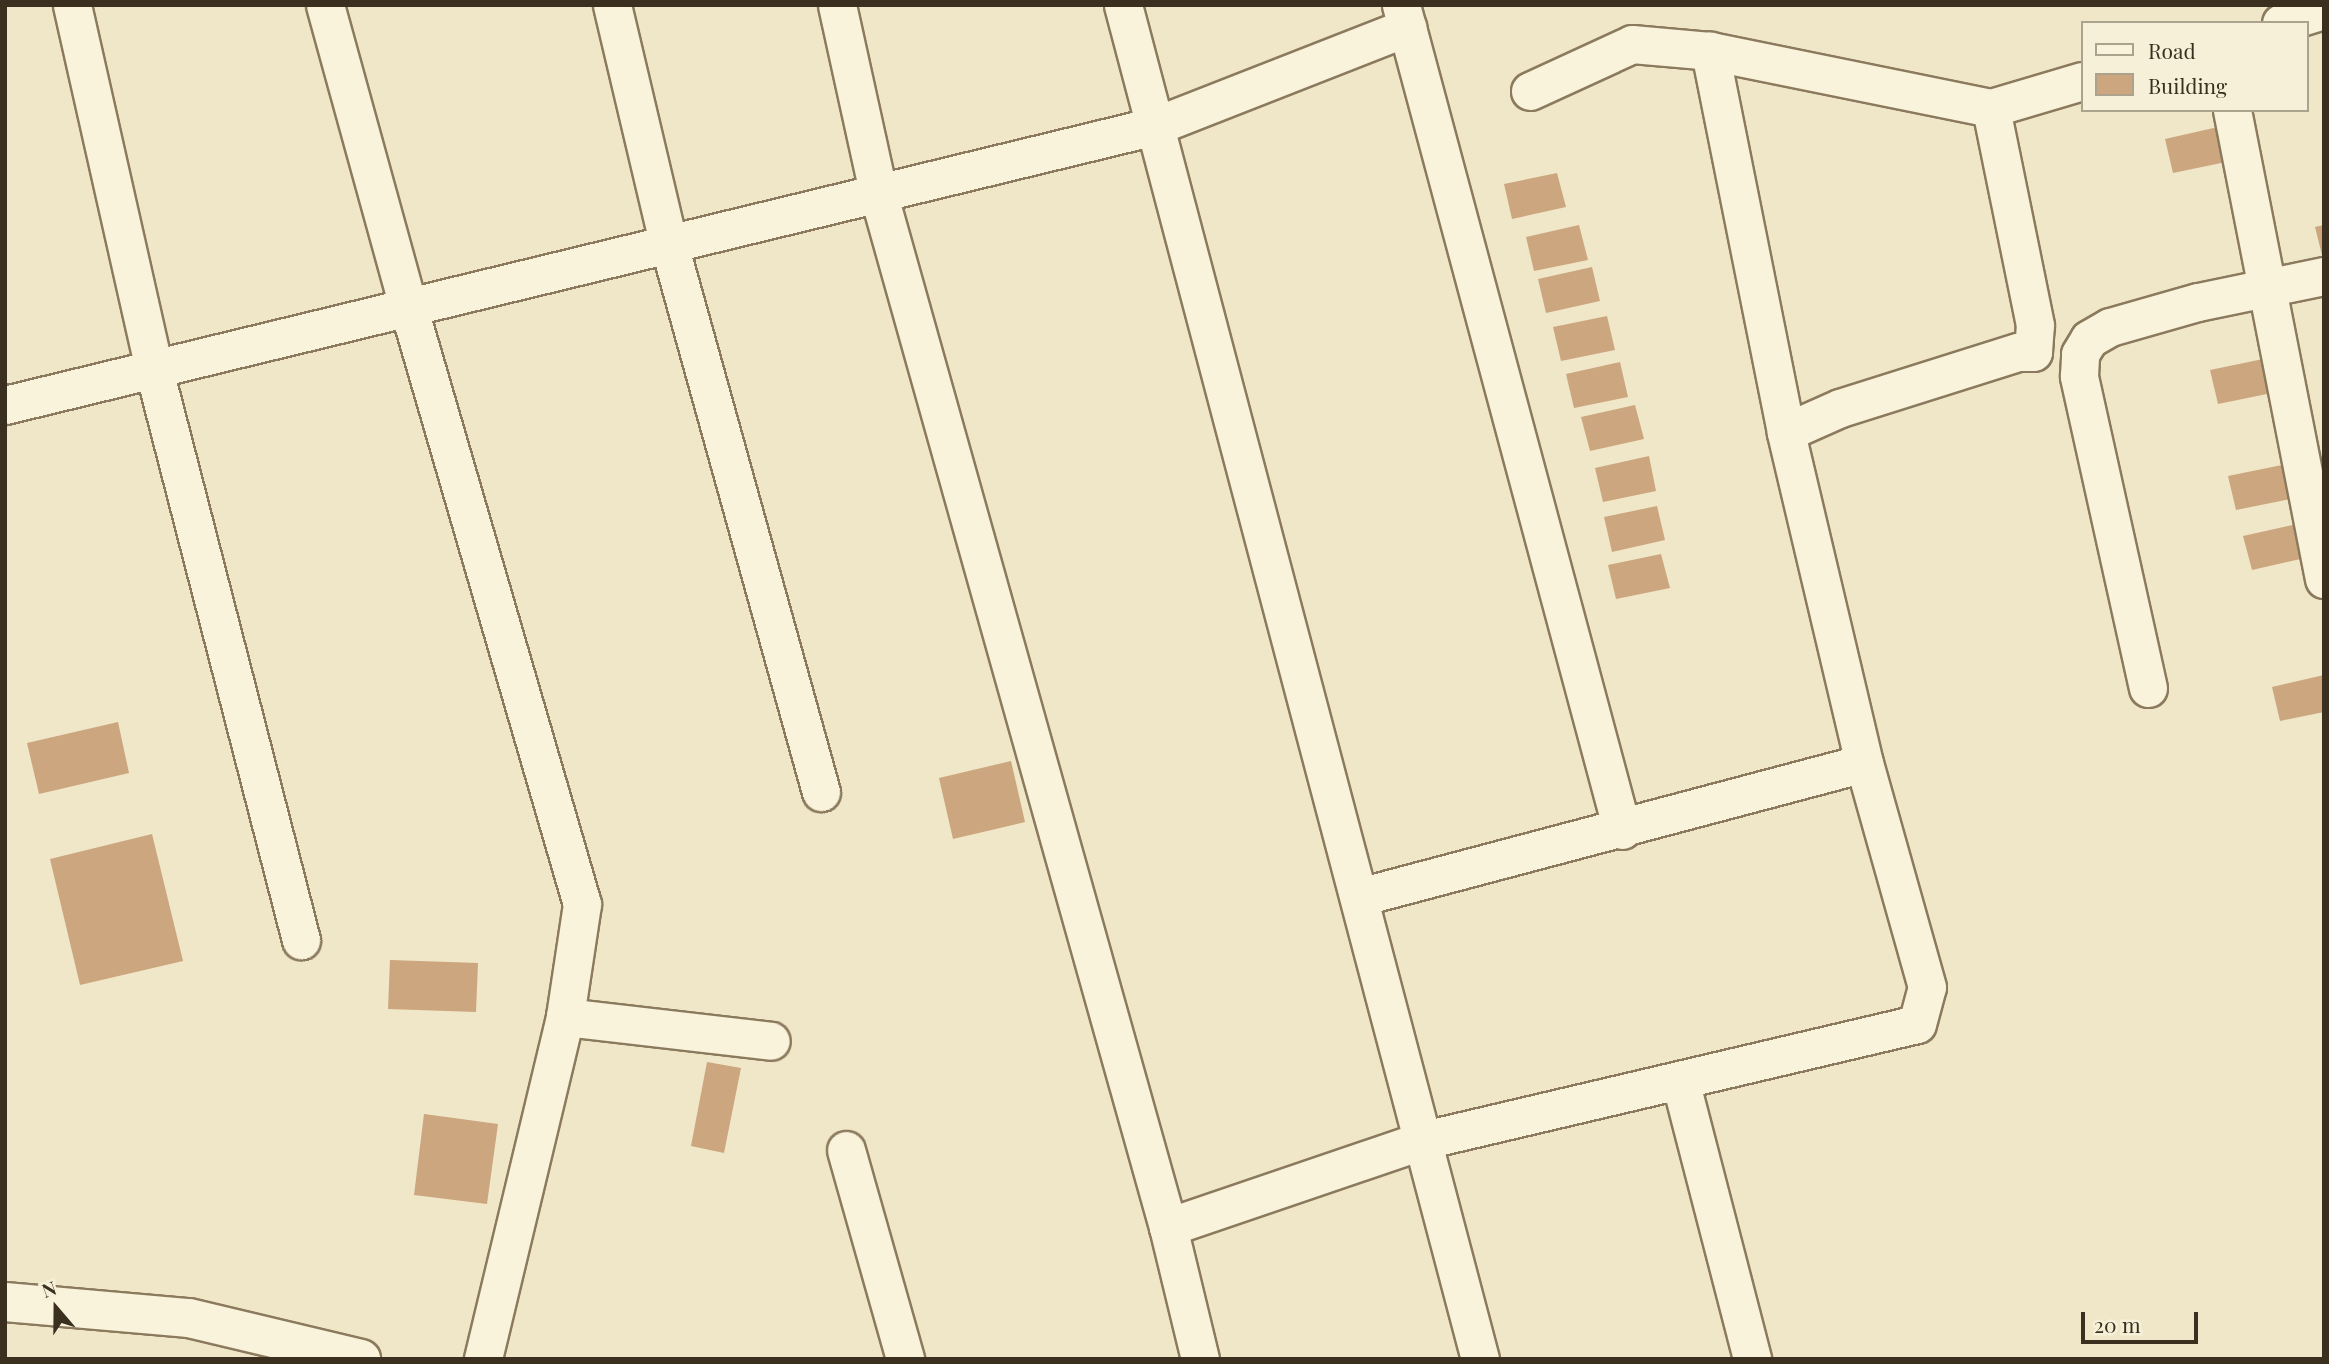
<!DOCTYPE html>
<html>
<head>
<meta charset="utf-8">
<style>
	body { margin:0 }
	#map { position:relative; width:2329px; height:1364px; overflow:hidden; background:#efe7c8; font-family:"Playfair Display",serif }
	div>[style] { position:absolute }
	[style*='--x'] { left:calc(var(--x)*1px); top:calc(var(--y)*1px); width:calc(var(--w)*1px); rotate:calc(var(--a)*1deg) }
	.building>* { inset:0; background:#cca67e }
	.roads { filter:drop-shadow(2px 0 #8b7a5d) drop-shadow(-2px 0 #8b7a5d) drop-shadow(0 2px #8b7a5d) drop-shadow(0 -2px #8b7a5d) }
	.street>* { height:37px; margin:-18.5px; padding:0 18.5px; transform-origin:18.5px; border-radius:18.5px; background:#f9f3db }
	.secondary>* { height:38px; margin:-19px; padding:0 19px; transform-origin:19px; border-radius:19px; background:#f9f3db }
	span { translate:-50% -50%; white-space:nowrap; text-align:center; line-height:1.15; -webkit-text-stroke:7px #f6f0d8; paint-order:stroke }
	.frame { position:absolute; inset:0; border:7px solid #3b3020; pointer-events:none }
	.legend { position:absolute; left:2081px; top:21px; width:228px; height:91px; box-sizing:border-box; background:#f6f0d8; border:2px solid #aba38e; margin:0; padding:9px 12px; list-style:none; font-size:21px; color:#3b3020 }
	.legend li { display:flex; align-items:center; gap:14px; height:35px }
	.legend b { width:35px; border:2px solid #aba38e }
	.north { position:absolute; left:21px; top:1273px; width:70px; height:70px; -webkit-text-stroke:5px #f6f0d8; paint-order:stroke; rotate:340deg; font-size:19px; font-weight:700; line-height:28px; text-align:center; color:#3b3020 }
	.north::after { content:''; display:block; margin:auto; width:24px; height:32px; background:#3b3020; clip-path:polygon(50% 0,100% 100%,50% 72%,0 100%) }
	.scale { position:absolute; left:2081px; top:1312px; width:117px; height:32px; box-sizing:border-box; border:4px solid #3b3020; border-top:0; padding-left:9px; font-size:21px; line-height:24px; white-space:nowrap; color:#3b3020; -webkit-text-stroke:5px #f6f0d8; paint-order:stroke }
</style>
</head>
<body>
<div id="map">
	<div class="building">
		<i style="clip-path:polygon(2218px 127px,2226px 162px,2173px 173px,2165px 139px)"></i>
		<i style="clip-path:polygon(1557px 173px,1566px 207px,1512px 219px,1504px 184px)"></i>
		<i style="clip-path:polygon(1579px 225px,1588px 260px,1534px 271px,1526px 237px)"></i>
		<i style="clip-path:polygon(2324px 225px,2324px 259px,2323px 259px,2315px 227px)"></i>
		<i style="clip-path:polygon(1592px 267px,1600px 301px,1546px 313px,1538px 279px)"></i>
		<i style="clip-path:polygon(1607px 316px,1615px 350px,1561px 361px,1553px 327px)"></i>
		<i style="clip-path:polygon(2263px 359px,2272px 393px,2218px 404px,2210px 370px)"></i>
		<i style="clip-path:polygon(1620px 362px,1628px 397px,1574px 408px,1566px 374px)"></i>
		<i style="clip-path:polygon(1635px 405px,1644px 439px,1590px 451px,1581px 417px)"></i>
		<i style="clip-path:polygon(1649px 456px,1656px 491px,1603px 502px,1595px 468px)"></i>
		<i style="clip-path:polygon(2282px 465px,2290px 499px,2236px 510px,2228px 476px)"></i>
		<i style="clip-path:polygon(1657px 506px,1665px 540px,1612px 552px,1604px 517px)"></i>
		<i style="clip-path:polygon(2297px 524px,2305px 558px,2252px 570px,2243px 536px)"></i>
		<i style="clip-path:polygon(1661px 554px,1670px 588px,1616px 599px,1608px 565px)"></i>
		<i style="clip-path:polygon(2324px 675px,2324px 712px,2280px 721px,2272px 687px)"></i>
		<i style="clip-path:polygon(118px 722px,129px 773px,39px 794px,27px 743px)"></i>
		<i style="clip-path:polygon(1011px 761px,1025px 822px,953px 839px,939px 778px)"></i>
		<i style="clip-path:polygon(152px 834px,183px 961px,80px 985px,50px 859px)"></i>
		<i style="clip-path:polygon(390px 960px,478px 963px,476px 1012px,388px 1009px)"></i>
		<i style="clip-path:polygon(707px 1062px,741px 1068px,724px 1153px,691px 1146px)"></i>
		<i style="clip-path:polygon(424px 1114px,498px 1124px,487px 1204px,414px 1195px)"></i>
	</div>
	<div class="roads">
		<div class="street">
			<i style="--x:72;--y:5;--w:374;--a:77.3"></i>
			<i style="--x:154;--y:370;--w:589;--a:75.54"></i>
			<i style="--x:325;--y:5;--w:312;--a:74.6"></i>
			<i style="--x:408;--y:306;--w:623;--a:73.78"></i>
			<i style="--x:582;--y:904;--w:114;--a:98.6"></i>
			<i style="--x:565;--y:1017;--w:352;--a:103.5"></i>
			<i style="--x:612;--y:5;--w:243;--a:76.7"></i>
			<i style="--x:668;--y:241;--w:572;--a:74.48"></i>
			<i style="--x:837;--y:5;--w:196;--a:77.6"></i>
			<i style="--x:879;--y:196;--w:1071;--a:74.34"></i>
			<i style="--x:1123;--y:5;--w:1400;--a:75.23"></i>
			<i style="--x:1401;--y:5;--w:854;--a:75"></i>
			<i style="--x:2281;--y:23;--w:39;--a:-17"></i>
			<i style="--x:1530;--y:91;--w:112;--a:-24.7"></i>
			<i style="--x:1632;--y:44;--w:78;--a:5.1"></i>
			<i style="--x:1710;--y:51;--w:287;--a:11.5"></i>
			<i style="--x:1991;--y:108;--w:95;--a:-16.5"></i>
			<i style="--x:2232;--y:110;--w:478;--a:78.9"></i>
			<i style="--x:5;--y:405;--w:1183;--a:-13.64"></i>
			<i style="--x:1155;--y:126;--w:271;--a:-21.4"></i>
			<i style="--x:1786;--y:432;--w:59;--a:-24"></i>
			<i style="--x:1840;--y:408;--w:187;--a:-17.5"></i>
			<i style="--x:2018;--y:352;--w:15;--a:0"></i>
			<i style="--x:2033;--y:352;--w:27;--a:-86"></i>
			<i style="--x:2035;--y:325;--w:221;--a:-101.5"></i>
			<i style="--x:2148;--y:688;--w:320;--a:-102.5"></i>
			<i style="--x:2079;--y:376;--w:22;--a:-87"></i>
			<i style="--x:2080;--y:354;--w:17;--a:-59"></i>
			<i style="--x:2089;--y:339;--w:24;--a:-30"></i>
			<i style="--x:2110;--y:327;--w:91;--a:-15.9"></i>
			<i style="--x:2198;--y:302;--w:129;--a:-11.7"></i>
			<i style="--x:1359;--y:897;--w:522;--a:-14.86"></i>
			<i style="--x:565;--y:1017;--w:207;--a:6.6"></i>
			<i style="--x:1680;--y:1080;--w:288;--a:75.5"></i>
			<i style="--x:846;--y:1150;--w:217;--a:74.2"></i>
			<i style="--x:1200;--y:1359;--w:136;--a:-103.6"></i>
			<i style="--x:1168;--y:1227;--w:270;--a:-18.8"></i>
			<i style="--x:1424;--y:1140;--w:506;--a:-13.24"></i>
			<i style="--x:1917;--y:1024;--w:38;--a:-75"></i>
			<i style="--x:1927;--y:987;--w:233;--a:-105.7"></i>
			<i style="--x:1864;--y:763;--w:340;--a:-103.3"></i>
			<i style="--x:1786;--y:432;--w:389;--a:-101.3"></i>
		</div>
		<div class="secondary">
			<i style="--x:5;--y:1302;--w:185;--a:5"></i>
			<i style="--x:189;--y:1318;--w:177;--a:13.4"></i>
		</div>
	</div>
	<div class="frame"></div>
	<ul class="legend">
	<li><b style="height:9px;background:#f9f3db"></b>Road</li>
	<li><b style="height:19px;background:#cca67e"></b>Building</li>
	</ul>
	<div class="north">N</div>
	<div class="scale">20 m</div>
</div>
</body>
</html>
